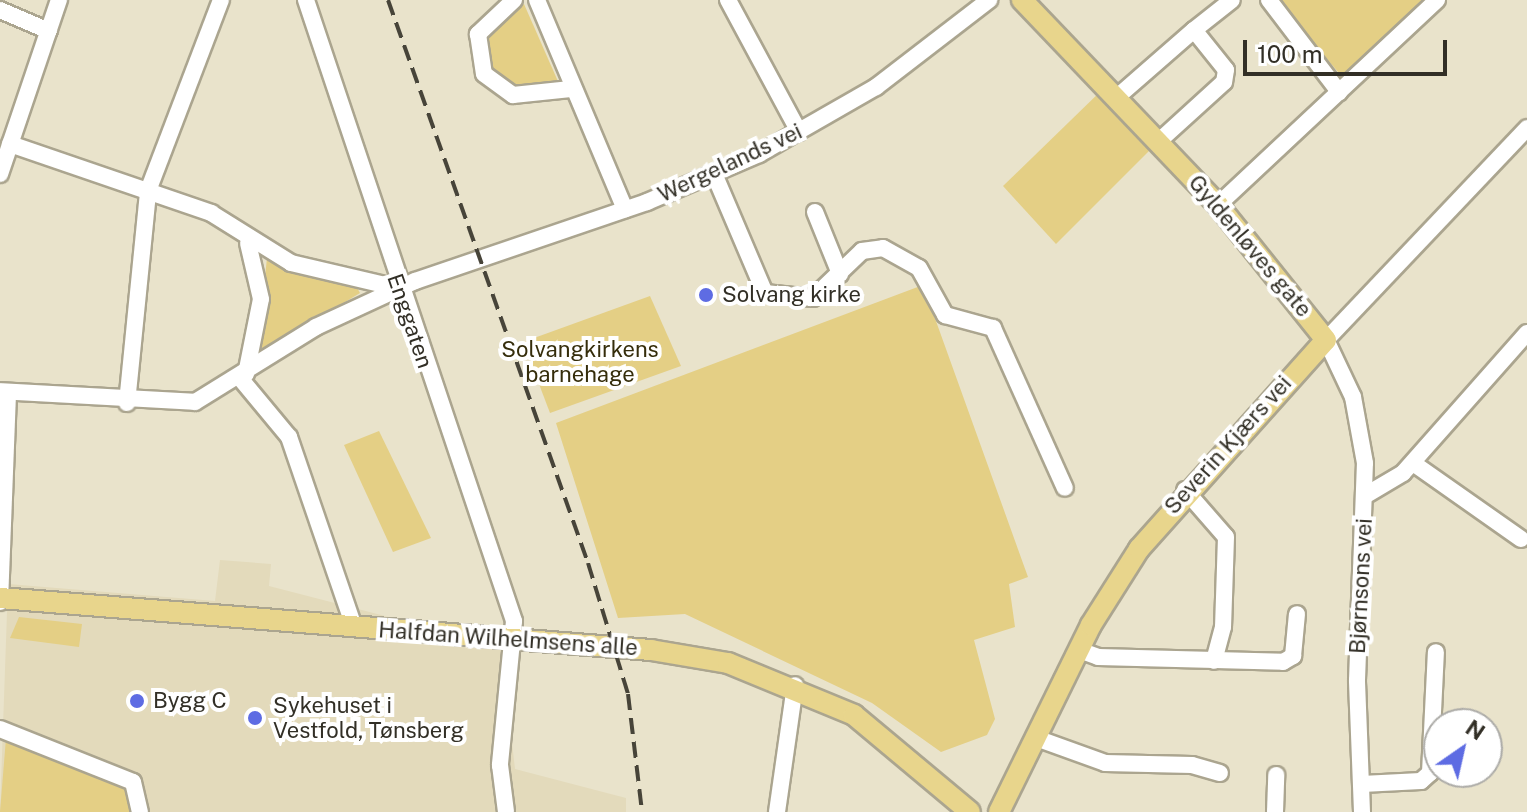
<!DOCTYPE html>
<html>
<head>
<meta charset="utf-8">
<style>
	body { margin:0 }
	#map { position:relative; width:1527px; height:812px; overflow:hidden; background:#e9e3cb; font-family:"Public Sans",sans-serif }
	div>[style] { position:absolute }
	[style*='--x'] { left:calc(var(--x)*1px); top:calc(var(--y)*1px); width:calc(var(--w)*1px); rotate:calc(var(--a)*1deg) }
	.built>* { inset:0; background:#e3dabb }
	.green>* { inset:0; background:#e4cf85 }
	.roads { filter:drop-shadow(2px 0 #aba58f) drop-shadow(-2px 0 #aba58f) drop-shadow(0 2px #aba58f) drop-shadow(0 -2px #aba58f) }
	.minor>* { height:16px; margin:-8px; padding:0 8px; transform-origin:8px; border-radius:8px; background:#fff }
	.major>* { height:20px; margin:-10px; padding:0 10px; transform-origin:10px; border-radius:10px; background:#e8d58c }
	.rail>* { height:4px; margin-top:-2px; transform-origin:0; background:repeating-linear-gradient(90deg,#474439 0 16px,transparent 0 24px) }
	.dots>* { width:22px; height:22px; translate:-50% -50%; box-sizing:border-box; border:4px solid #fff; border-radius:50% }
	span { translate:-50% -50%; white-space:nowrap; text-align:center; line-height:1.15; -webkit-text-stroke:8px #fff; paint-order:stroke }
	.street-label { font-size:22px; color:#322f26 }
	.poi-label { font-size:22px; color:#322f26 }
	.left { translate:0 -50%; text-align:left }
	.park-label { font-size:22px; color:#352d0b }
	.north { position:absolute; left:1423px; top:708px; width:80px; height:80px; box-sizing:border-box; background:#fff; border:2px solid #adaca8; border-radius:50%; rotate:34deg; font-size:22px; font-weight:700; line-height:32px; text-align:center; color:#322f26 }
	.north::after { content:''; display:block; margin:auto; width:28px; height:36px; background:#5e6ce3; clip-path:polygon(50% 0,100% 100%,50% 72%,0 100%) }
	.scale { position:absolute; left:1243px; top:40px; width:204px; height:36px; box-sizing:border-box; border:4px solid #322f26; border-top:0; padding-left:10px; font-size:24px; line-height:28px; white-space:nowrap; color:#322f26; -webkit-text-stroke:6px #fff; paint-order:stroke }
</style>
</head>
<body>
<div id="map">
	<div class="built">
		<i style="clip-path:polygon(220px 560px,271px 564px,269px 586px,501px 646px,515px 769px,626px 798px,626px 812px,0 812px,8px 584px,215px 601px)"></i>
	</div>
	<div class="green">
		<i style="clip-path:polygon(1277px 0,1429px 0,1344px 79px)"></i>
		<i style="clip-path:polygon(524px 4px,560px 86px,528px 94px,495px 83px,480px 50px,489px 26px)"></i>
		<i style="clip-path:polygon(1105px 87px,1158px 142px,1056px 244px,1003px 186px)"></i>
		<i style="clip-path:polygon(267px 258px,355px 284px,360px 293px,264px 351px,258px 342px)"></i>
		<i style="clip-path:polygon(923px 285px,1028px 577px,1009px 584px,1015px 627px,974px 640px,995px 719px,987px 735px,941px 752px,872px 703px,685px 614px,618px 618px,556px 423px)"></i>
		<i style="clip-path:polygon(650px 296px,681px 366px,550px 413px,523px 342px)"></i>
		<i style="clip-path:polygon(379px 431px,431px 538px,393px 552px,344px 445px)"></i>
		<i style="clip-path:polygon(19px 617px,82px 624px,79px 647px,10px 638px)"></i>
		<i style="clip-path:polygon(6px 738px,130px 786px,135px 812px,0 812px)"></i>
	</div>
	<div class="roads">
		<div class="minor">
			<i style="--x:306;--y:0;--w:655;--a:71.48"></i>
			<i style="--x:514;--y:621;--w:145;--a:95.6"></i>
			<i style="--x:500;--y:765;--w:47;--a:82.7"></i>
			<i style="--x:514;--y:0;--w:50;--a:136.6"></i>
			<i style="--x:478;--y:34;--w:40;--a:81.5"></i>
			<i style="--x:484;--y:74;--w:36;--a:36"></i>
			<i style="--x:513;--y:95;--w:58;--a:-5.9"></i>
			<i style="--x:537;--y:0;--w:227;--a:67.2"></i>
			<i style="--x:728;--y:0;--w:150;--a:61.7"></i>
			<i style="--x:1269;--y:0;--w:116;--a:52.7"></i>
			<i style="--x:0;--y:10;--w:53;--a:23.2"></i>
			<i style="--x:1194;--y:30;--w:48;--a:-38.3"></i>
			<i style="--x:1116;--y:98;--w:103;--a:-41.1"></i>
			<i style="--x:1194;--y:30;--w:51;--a:51.3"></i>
			<i style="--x:1226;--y:70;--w:12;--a:99"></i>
			<i style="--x:1224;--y:82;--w:89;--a:137.7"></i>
			<i style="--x:10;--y:144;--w:213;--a:18.9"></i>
			<i style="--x:211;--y:213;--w:94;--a:32"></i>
			<i style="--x:291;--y:263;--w:110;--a:13.2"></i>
			<i style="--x:0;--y:174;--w:184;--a:-71.3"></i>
			<i style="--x:715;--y:176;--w:127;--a:66.9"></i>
			<i style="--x:765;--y:293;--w:48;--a:5.9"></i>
			<i style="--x:813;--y:298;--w:68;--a:-43.8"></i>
			<i style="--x:862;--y:251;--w:21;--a:-8"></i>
			<i style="--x:883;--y:248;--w:41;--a:29.1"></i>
			<i style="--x:919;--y:268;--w:54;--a:61"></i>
			<i style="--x:945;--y:315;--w:50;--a:15.2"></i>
			<i style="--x:993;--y:328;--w:175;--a:65.8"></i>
			<i style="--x:1218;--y:205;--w:300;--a:-43.1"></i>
			<i style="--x:815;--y:212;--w:67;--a:68"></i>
			<i style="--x:246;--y:374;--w:76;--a:-78.7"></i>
			<i style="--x:261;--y:299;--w:57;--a:-103.1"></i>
			<i style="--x:240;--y:378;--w:77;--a:50.3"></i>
			<i style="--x:289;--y:437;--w:201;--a:71.1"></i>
			<i style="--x:0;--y:391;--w:195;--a:3.2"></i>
			<i style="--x:195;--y:402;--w:142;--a:-31.8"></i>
			<i style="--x:316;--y:327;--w:109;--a:-24.9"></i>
			<i style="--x:415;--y:281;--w:245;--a:-18.8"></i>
			<i style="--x:647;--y:202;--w:122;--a:-23.2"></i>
			<i style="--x:759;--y:154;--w:135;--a:-29.8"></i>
			<i style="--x:876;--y:87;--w:143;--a:-37.6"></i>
			<i style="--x:127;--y:403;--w:213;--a:-84.3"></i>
			<i style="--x:148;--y:191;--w:204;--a:-69.1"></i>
			<i style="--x:1413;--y:463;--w:132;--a:35.1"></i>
			<i style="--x:1185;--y:490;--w:62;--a:48.9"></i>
			<i style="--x:1226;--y:537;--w:90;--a:91.9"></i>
			<i style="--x:1223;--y:627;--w:35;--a:105"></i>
			<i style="--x:1366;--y:495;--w:43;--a:-30.7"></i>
			<i style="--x:1403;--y:473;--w:187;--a:-48.5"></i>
			<i style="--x:0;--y:602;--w:210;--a:-87.8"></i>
			<i style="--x:1079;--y:650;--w:20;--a:20"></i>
			<i style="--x:1098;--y:657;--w:185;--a:1.5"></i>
			<i style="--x:1283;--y:662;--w:12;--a:-31"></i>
			<i style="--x:1293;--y:656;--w:42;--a:-84.6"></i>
			<i style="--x:0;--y:729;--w:143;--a:21.7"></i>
			<i style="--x:133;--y:782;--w:31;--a:77"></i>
			<i style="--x:1036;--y:738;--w:73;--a:19.9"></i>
			<i style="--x:1105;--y:763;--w:87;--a:1.3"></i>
			<i style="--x:1192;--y:765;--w:29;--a:16"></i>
			<i style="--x:1362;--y:784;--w:59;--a:-2.9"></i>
			<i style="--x:1421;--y:781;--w:12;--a:-42"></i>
			<i style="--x:1430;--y:773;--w:121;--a:-87.2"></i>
			<i style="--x:777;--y:812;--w:128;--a:-81.9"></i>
			<i style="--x:1275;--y:812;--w:37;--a:-88"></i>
			<i style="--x:1362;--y:812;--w:132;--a:-92.2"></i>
			<i style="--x:1357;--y:680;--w:217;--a:-87.9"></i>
			<i style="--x:1365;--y:463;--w:67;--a:-100.3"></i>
			<i style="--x:1353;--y:397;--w:63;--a:-115.3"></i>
			<i style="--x:1326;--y:340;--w:292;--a:-46.5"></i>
		</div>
		<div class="major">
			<i style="--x:0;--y:598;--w:653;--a:4.57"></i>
			<i style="--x:651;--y:650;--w:78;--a:9.6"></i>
			<i style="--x:728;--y:663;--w:136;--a:22.4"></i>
			<i style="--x:854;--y:715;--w:151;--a:39.9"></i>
			<i style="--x:999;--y:812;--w:208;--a:-63.8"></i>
			<i style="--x:1091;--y:625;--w:90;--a:-57.7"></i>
			<i style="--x:1139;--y:549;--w:280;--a:-48.2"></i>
			<i style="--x:1326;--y:340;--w:173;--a:-128.7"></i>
			<i style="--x:1218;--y:205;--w:284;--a:-133.7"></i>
		</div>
	</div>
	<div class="rail">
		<i style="--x:388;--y:0;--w:597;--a:70.44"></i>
		<i style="--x:588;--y:563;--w:137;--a:73"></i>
		<i style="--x:628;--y:694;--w:119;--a:83.2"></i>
	</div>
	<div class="dots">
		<i style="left:706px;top:295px;background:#5e6ce3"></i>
		<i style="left:137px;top:701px;background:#5e6ce3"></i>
		<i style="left:255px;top:718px;background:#5e6ce3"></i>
	</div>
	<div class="street-label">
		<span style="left:730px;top:163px;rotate:-25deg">Wergelands vei</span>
		<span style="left:1250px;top:246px;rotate:50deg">Gyldenløves gate</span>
		<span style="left:410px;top:321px;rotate:71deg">Enggaten</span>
		<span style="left:1228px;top:445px;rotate:-48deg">Severin Kjærs vei</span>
		<span style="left:1361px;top:586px;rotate:-87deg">Bjørnsons vei</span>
		<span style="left:508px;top:639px;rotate:4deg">Halfdan Wilhelmsens alle</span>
	</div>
	<div class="poi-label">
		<span class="left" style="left:722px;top:295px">Solvang kirke</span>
		<span class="left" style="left:153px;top:701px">Bygg C</span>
		<span class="left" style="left:273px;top:718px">Sykehuset i<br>Vestfold, Tønsberg</span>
	</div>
	<div class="park-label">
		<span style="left:580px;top:362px">Solvangkirkens<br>barnehage</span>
	</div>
	<div class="north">N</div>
	<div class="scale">100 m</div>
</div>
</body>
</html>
